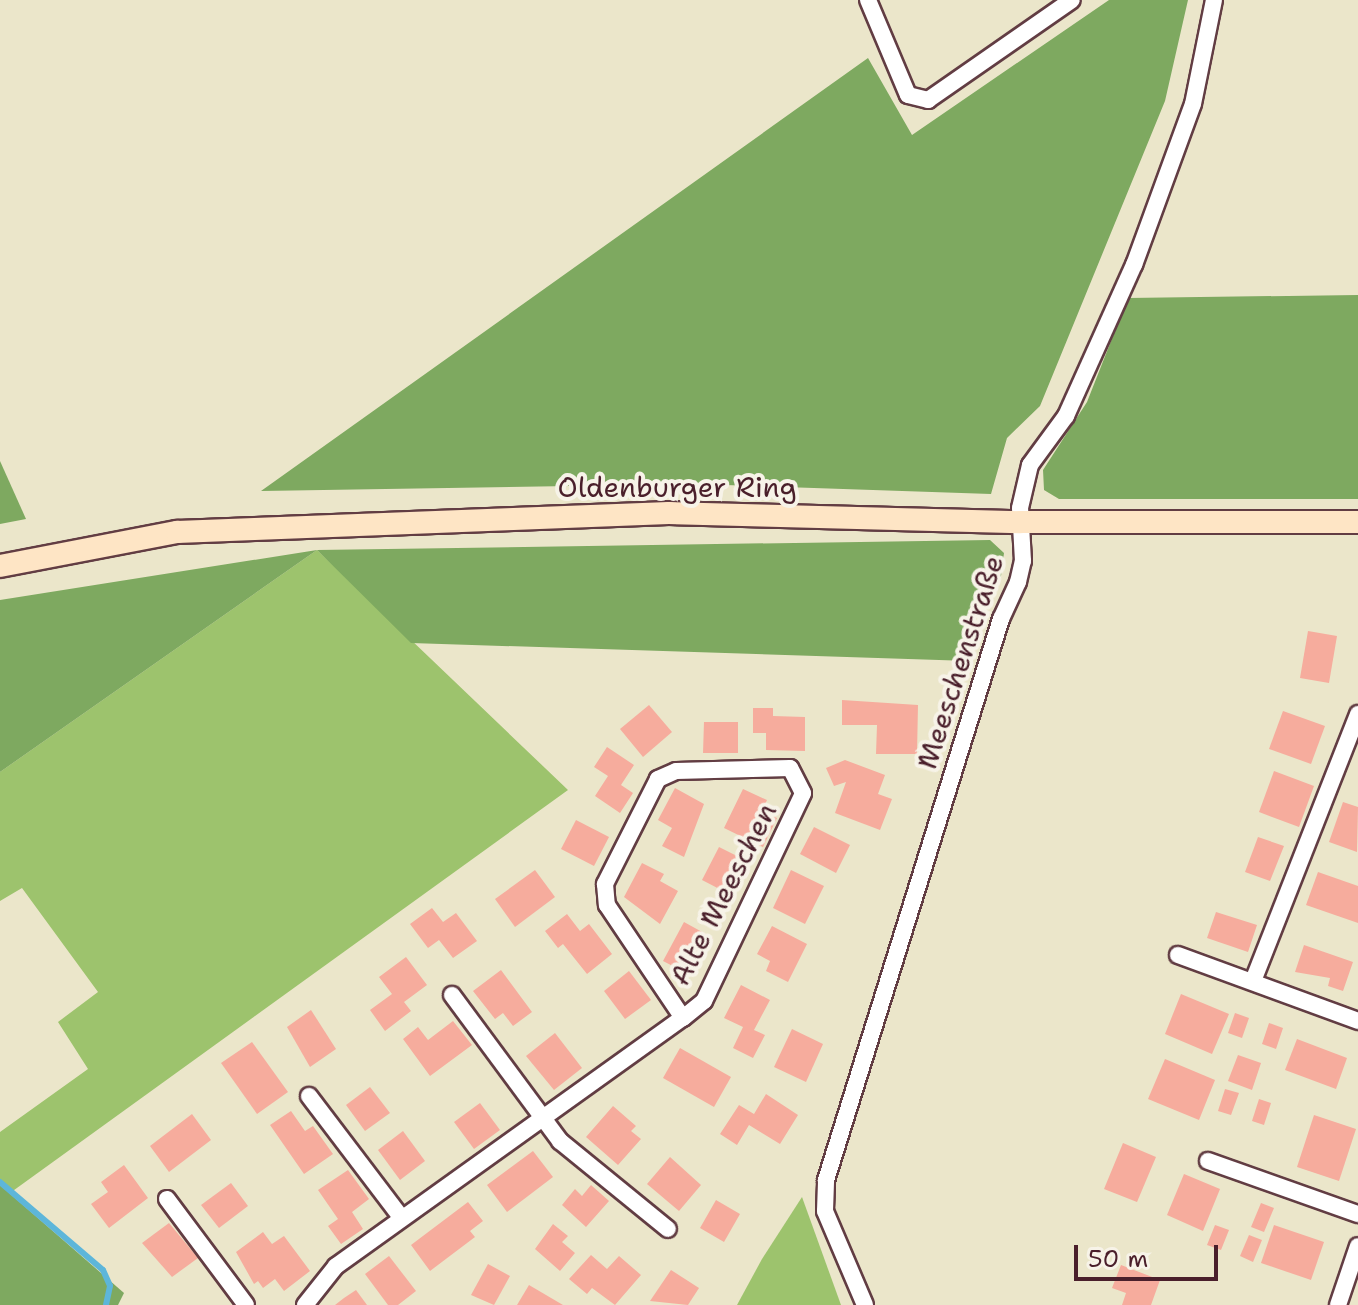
<!DOCTYPE html>
<html>
<head>
<meta charset="utf-8">
<style>
	body { margin:0 }
	#map { position:relative; width:1358px; height:1305px; overflow:hidden; background:#ebe6ca; font-family:"Shantell Sans",sans-serif }
	div>[style] { position:absolute }
	[style*='--x'] { left:calc(var(--x)*1px); top:calc(var(--y)*1px); width:calc(var(--w)*1px); rotate:calc(var(--a)*1deg) }
	.green>* { inset:0; background:#9dc36d }
	.forest>* { inset:0; background:#7ea960 }
	.stream>* { height:6px; margin:-3px; padding:0 3px; transform-origin:3px; border-radius:3px; background:#5db6da }
	.building>* { inset:0; background:#f6ac9d }
	.roads { filter:drop-shadow(2px 0 #623d43) drop-shadow(-2px 0 #623d43) drop-shadow(0 2px #623d43) drop-shadow(0 -2px #623d43) }
	.minor>* { height:16px; margin:-8px; padding:0 8px; transform-origin:8px; border-radius:8px; background:#fff }
	.secondary>* { height:22px; margin:-11px; padding:0 11px; transform-origin:11px; border-radius:11px; background:#fee5c5 }
	span { translate:-50% -50%; white-space:nowrap; text-align:center; line-height:1.15; -webkit-text-stroke:8px #f7f3e8; paint-order:stroke }
	.street-label { font-size:28px; color:#4a1f2b }
	.scale { position:absolute; left:1074px; top:1245px; width:144px; height:36px; box-sizing:border-box; border:4px solid #4a1f2b; border-top:0; padding-left:10px; font-size:24px; line-height:28px; white-space:nowrap; color:#4a1f2b; -webkit-text-stroke:6px #f7f3e8; paint-order:stroke }
</style>
</head>
<body>
<div id="map">
	<div class="green">
		<i style="clip-path:polygon(317px 550px,568px 790px,10px 1193px,0 1185px,0 1132px,88px 1069px,58px 1022px,98px 992px,22px 888px,0 901px,0 772px)"></i>
		<i style="clip-path:polygon(802px 1197px,841px 1305px,737px 1305px,762px 1259px)"></i>
	</div>
	<div class="forest">
		<i style="clip-path:polygon(1109px 0,1188px 0,1165px 101px,1040px 406px,1007px 438px,991px 494px,694px 484px,261px 491px,868px 58px,912px 135px)"></i>
		<i style="clip-path:polygon(1358px 295px,1358px 499px,1059px 499px,1044px 490px,1043px 470px,1087px 402px,1128px 298px)"></i>
		<i style="clip-path:polygon(0 461px,26px 519px,0 524px)"></i>
		<i style="clip-path:polygon(990px 540px,1004px 553px,1001px 576px,979px 603px,969px 632px,970px 661px,411px 643px,317px 550px,0 772px,0 600px,317px 550px)"></i>
		<i style="clip-path:polygon(0 1185px,124px 1293px,118px 1305px,0 1305px)"></i>
	</div>
	<div class="stream">
		<i style="--x:0;--y:1182;--w:135;--a:40.5"></i>
		<i style="--x:103;--y:1270;--w:17;--a:66"></i>
		<i style="--x:110;--y:1286;--w:19;--a:102"></i>
	</div>
	<div class="building">
		<i style="clip-path:polygon(1308px 631px,1337px 636px,1329px 683px,1300px 678px)"></i>
		<i style="clip-path:polygon(842px 700px,918px 705px,917px 754px,876px 754px,877px 725px,842px 725px)"></i>
		<i style="clip-path:polygon(649px 705px,672px 732px,643px 757px,620px 729px)"></i>
		<i style="clip-path:polygon(753px 708px,773px 708px,773px 716px,805px 717px,805px 751px,766px 750px,766px 733px,753px 733px)"></i>
		<i style="clip-path:polygon(1283px 711px,1325px 726px,1311px 764px,1269px 749px)"></i>
		<i style="clip-path:polygon(704px 722px,738px 722px,738px 753px,703px 753px)"></i>
		<i style="clip-path:polygon(607px 747px,634px 765px,621px 785px,633px 793px,620px 813px,595px 796px,608px 776px,594px 767px)"></i>
		<i style="clip-path:polygon(845px 760px,885px 775px,878px 794px,892px 799px,880px 830px,835px 813px,846px 782px,834px 786px,826px 768px)"></i>
		<i style="clip-path:polygon(1274px 771px,1314px 786px,1299px 827px,1259px 812px)"></i>
		<i style="clip-path:polygon(675px 788px,704px 804px,684px 857px,662px 846px,672px 828px,658px 820px)"></i>
		<i style="clip-path:polygon(743px 789px,767px 800px,762px 811px,777px 818px,763px 847px,724px 828px)"></i>
		<i style="clip-path:polygon(1343px 802px,1358px 807px,1357px 852px,1329px 842px)"></i>
		<i style="clip-path:polygon(576px 820px,609px 837px,594px 866px,561px 849px)"></i>
		<i style="clip-path:polygon(814px 827px,850px 845px,836px 873px,800px 854px)"></i>
		<i style="clip-path:polygon(1258px 837px,1284px 846px,1270px 881px,1245px 872px)"></i>
		<i style="clip-path:polygon(719px 847px,749px 862px,731px 895px,702px 880px)"></i>
		<i style="clip-path:polygon(642px 863px,664px 874px,660px 881px,678px 891px,660px 924px,624px 897px)"></i>
		<i style="clip-path:polygon(535px 870px,555px 897px,515px 927px,495px 899px)"></i>
		<i style="clip-path:polygon(791px 870px,824px 886px,805px 924px,773px 908px)"></i>
		<i style="clip-path:polygon(1318px 872px,1358px 886px,1358px 923px,1306px 905px)"></i>
		<i style="clip-path:polygon(432px 908px,443px 922px,456px 913px,477px 941px,453px 958px,439px 940px,428px 948px,410px 924px)"></i>
		<i style="clip-path:polygon(1216px 912px,1257px 925px,1248px 952px,1207px 938px)"></i>
		<i style="clip-path:polygon(567px 914px,580px 931px,589px 924px,612px 954px,587px 974px,563px 944px,558px 948px,545px 931px)"></i>
		<i style="clip-path:polygon(684px 922px,713px 938px,692px 976px,663px 961px)"></i>
		<i style="clip-path:polygon(772px 926px,807px 944px,788px 982px,766px 971px,770px 961px,757px 954px)"></i>
		<i style="clip-path:polygon(1304px 945px,1353px 962px,1343px 991px,1328px 986px,1330px 978px,1295px 972px)"></i>
		<i style="clip-path:polygon(406px 957px,427px 985px,404px 1002px,411px 1011px,385px 1031px,370px 1010px,392px 994px,379px 977px)"></i>
		<i style="clip-path:polygon(501px 970px,532px 1012px,513px 1026px,503px 1013px,495px 1019px,473px 991px)"></i>
		<i style="clip-path:polygon(629px 971px,651px 1000px,625px 1019px,604px 991px)"></i>
		<i style="clip-path:polygon(741px 985px,770px 1000px,754px 1030px,765px 1035px,753px 1058px,733px 1048px,743px 1027px,724px 1018px)"></i>
		<i style="clip-path:polygon(1181px 994px,1229px 1014px,1212px 1054px,1165px 1034px)"></i>
		<i style="clip-path:polygon(311px 1010px,336px 1049px,310px 1067px,287px 1027px)"></i>
		<i style="clip-path:polygon(1235px 1013px,1249px 1018px,1242px 1038px,1228px 1033px)"></i>
		<i style="clip-path:polygon(453px 1021px,472px 1045px,430px 1076px,403px 1039px,418px 1027px,428px 1040px)"></i>
		<i style="clip-path:polygon(1269px 1023px,1283px 1028px,1276px 1049px,1262px 1044px)"></i>
		<i style="clip-path:polygon(792px 1029px,823px 1044px,806px 1082px,774px 1067px)"></i>
		<i style="clip-path:polygon(555px 1033px,582px 1068px,554px 1090px,526px 1056px)"></i>
		<i style="clip-path:polygon(1297px 1039px,1347px 1058px,1336px 1089px,1285px 1070px)"></i>
		<i style="clip-path:polygon(252px 1042px,288px 1092px,257px 1114px,221px 1063px)"></i>
		<i style="clip-path:polygon(680px 1048px,731px 1077px,714px 1107px,663px 1078px)"></i>
		<i style="clip-path:polygon(1238px 1055px,1261px 1063px,1252px 1090px,1228px 1081px)"></i>
		<i style="clip-path:polygon(1165px 1059px,1215px 1080px,1199px 1120px,1148px 1099px)"></i>
		<i style="clip-path:polygon(370px 1087px,390px 1113px,365px 1131px,346px 1105px)"></i>
		<i style="clip-path:polygon(1225px 1089px,1239px 1093px,1231px 1115px,1218px 1111px)"></i>
		<i style="clip-path:polygon(766px 1094px,798px 1115px,780px 1144px,749px 1125px,737px 1145px,720px 1134px,739px 1105px,754px 1114px)"></i>
		<i style="clip-path:polygon(1259px 1099px,1271px 1103px,1264px 1125px,1252px 1121px)"></i>
		<i style="clip-path:polygon(480px 1103px,500px 1130px,474px 1149px,454px 1122px)"></i>
		<i style="clip-path:polygon(613px 1106px,636px 1126px,631px 1131px,641px 1139px,618px 1165px,586px 1137px)"></i>
		<i style="clip-path:polygon(291px 1111px,305px 1131px,313px 1126px,333px 1154px,304px 1174px,270px 1125px)"></i>
		<i style="clip-path:polygon(192px 1114px,211px 1140px,169px 1172px,150px 1146px)"></i>
		<i style="clip-path:polygon(1314px 1115px,1356px 1129px,1339px 1181px,1297px 1167px)"></i>
		<i style="clip-path:polygon(403px 1131px,425px 1161px,400px 1180px,378px 1150px)"></i>
		<i style="clip-path:polygon(1123px 1143px,1156px 1157px,1137px 1202px,1104px 1189px)"></i>
		<i style="clip-path:polygon(533px 1151px,553px 1177px,507px 1212px,487px 1185px)"></i>
		<i style="clip-path:polygon(670px 1157px,701px 1185px,679px 1211px,647px 1184px)"></i>
		<i style="clip-path:polygon(124px 1165px,148px 1198px,109px 1228px,91px 1204px,108px 1192px,101px 1182px)"></i>
		<i style="clip-path:polygon(348px 1170px,369px 1199px,352px 1212px,363px 1229px,341px 1244px,328px 1226px,338px 1219px,318px 1190px)"></i>
		<i style="clip-path:polygon(1184px 1174px,1220px 1189px,1203px 1231px,1167px 1215px)"></i>
		<i style="clip-path:polygon(231px 1183px,248px 1206px,219px 1228px,201px 1205px)"></i>
		<i style="clip-path:polygon(591px 1185px,609px 1201px,586px 1227px,562px 1205px,575px 1189px,582px 1196px)"></i>
		<i style="clip-path:polygon(716px 1200px,740px 1214px,724px 1242px,700px 1228px)"></i>
		<i style="clip-path:polygon(468px 1202px,483px 1221px,470px 1231px,475px 1237px,430px 1271px,411px 1245px)"></i>
		<i style="clip-path:polygon(1261px 1203px,1274px 1208px,1264px 1232px,1251px 1227px)"></i>
		<i style="clip-path:polygon(169px 1223px,198px 1258px,172px 1277px,142px 1243px)"></i>
		<i style="clip-path:polygon(553px 1224px,568px 1236px,562px 1242px,575px 1253px,560px 1271px,535px 1249px)"></i>
		<i style="clip-path:polygon(1215px 1225px,1229px 1230px,1221px 1250px,1207px 1245px)"></i>
		<i style="clip-path:polygon(1274px 1225px,1324px 1242px,1311px 1280px,1261px 1263px)"></i>
		<i style="clip-path:polygon(263px 1232px,272px 1244px,284px 1236px,310px 1271px,284px 1291px,275px 1279px,263px 1288px,258px 1281px,254px 1284px,236px 1252px)"></i>
		<i style="clip-path:polygon(1249px 1235px,1262px 1240px,1253px 1262px,1240px 1256px)"></i>
		<i style="clip-path:polygon(591px 1255px,607px 1269px,619px 1256px,641px 1275px,615px 1305px,592px 1288px,587px 1294px,569px 1279px)"></i>
		<i style="clip-path:polygon(389px 1256px,416px 1291px,398px 1305px,388px 1305px,365px 1274px)"></i>
		<i style="clip-path:polygon(488px 1264px,510px 1276px,494px 1305px,471px 1295px)"></i>
		<i style="clip-path:polygon(1121px 1265px,1160px 1280px,1151px 1305px,1122px 1305px,1126px 1293px,1112px 1288px)"></i>
		<i style="clip-path:polygon(671px 1270px,699px 1288px,688px 1305px,650px 1301px)"></i>
		<i style="clip-path:polygon(529px 1285px,563px 1305px,517px 1305px)"></i>
		<i style="clip-path:polygon(356px 1290px,367px 1305px,335px 1305px,344px 1298px)"></i>
	</div>
	<div class="roads">
		<div class="minor">
			<i style="--x:868;--y:0;--w:103;--a:67.2"></i>
			<i style="--x:908;--y:95;--w:21;--a:14"></i>
			<i style="--x:928;--y:100;--w:175;--a:-34.8"></i>
			<i style="--x:1178;--y:955;--w:192;--a:20.1"></i>
			<i style="--x:1253;--y:981;--w:287;--a:-68.5"></i>
			<i style="--x:452;--y:995;--w:182;--a:53.5"></i>
			<i style="--x:560;--y:1141;--w:139;--a:39.2"></i>
			<i style="--x:309;--y:1096;--w:152;--a:52.8"></i>
			<i style="--x:1208;--y:1161;--w:159;--a:19.5"></i>
			<i style="--x:167;--y:1199;--w:132;--a:53.3"></i>
			<i style="--x:305;--y:1305;--w:50;--a:-51.5"></i>
			<i style="--x:336;--y:1266;--w:427;--a:-35.6"></i>
			<i style="--x:683;--y:1018;--w:27;--a:-39"></i>
			<i style="--x:704;--y:1001;--w:230;--a:-64.5"></i>
			<i style="--x:803;--y:793;--w:28;--a:-117"></i>
			<i style="--x:790;--y:768;--w:114;--a:178.5"></i>
			<i style="--x:676;--y:771;--w:20;--a:156"></i>
			<i style="--x:658;--y:779;--w:118;--a:116.8"></i>
			<i style="--x:605;--y:884;--w:21;--a:85"></i>
			<i style="--x:607;--y:905;--w:136;--a:56.1"></i>
			<i style="--x:865;--y:1305;--w:102;--a:-113.1"></i>
			<i style="--x:825;--y:1211;--w:31;--a:-88"></i>
			<i style="--x:826;--y:1180;--w:588;--a:-72.68"></i>
			<i style="--x:1001;--y:619;--w:41;--a:-65.3"></i>
			<i style="--x:1018;--y:582;--w:22;--a:-77"></i>
			<i style="--x:1023;--y:561;--w:53;--a:-93.2"></i>
			<i style="--x:1020;--y:508;--w:44;--a:-76.9"></i>
			<i style="--x:1030;--y:465;--w:61;--a:-53.7"></i>
			<i style="--x:1066;--y:416;--w:166;--a:-65.8"></i>
			<i style="--x:1134;--y:265;--w:171;--a:-69.9"></i>
			<i style="--x:1193;--y:104;--w:106;--a:-78.6"></i>
			<i style="--x:1338;--y:1305;--w:62;--a:-71.3"></i>
		</div>
		<div class="secondary">
			<i style="--x:0;--y:566;--w:180;--a:-10.9"></i>
			<i style="--x:177;--y:532;--w:492;--a:-2.2"></i>
			<i style="--x:669;--y:513;--w:351;--a:1.5"></i>
			<i style="--x:1020;--y:522;--w:338;--a:0"></i>
		</div>
	</div>
	<div class="street-label">
		<span style="left:677px;top:487px">Oldenburger Ring</span>
		<span style="left:960px;top:662px;rotate:-72deg">Meeschenstraße</span>
		<span style="left:723px;top:894px;rotate:-63deg">Alte Meeschen</span>
	</div>
	<div class="scale">50 m</div>
</div>
</body>
</html>
